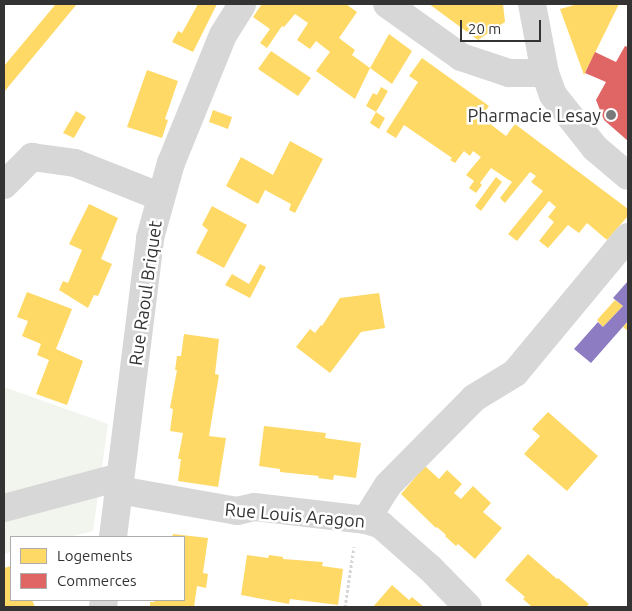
<!DOCTYPE html>
<html>
<head>
<meta charset="utf-8">
<style>
	body { margin:0 }
	#map { position:relative; width:632px; height:611px; overflow:hidden; background:#fff; font-family:Ubuntu,sans-serif }
	div>[style] { position:absolute }
	[style*='--x'] { left:calc(var(--x)*1px); top:calc(var(--y)*1px); width:calc(var(--w)*1px); rotate:calc(var(--a)*1deg) }
	.green>* { inset:0; background:#f1f5ed }
	.homes>* { inset:0; background:#ffd966 }
	.shops>* { inset:0; background:#e06666 }
	.offices>* { inset:0; background:#8e7cc3 }
	.path>* { height:3px; margin-top:-1.5px; transform-origin:0; background:repeating-linear-gradient(90deg,#d6d6d6 0 2.5px,transparent 0 5px) }
	.minor>* { height:28px; margin:-14px; padding:0 14px; transform-origin:14px; border-radius:14px; background:#d7d7d7 }
	.dots>* { width:14px; height:14px; translate:-50% -50%; box-sizing:border-box; border:2px solid #fff; border-radius:50% }
	span { translate:-50% -50%; white-space:nowrap; text-align:center; line-height:1.15; -webkit-text-stroke:5px #fff; paint-order:stroke }
	.poi-label { font-size:18px; color:#333 }
	.right { translate:-100% -50%; text-align:right }
	.street-label { font-size:18px; color:#333 }
	.frame { position:absolute; inset:0; border:5px solid #333; pointer-events:none }
	.legend { position:absolute; left:10px; top:536px; width:175px; height:65px; box-sizing:border-box; background:#fff; border:1px solid #adadad; margin:0; padding:6px 9px; list-style:none; font-size:15px; color:#333 }
	.legend li { display:flex; align-items:center; gap:10px; height:25px }
	.legend b { width:25px; border:1px solid #adadad }
	.scale { position:absolute; left:460px; top:20px; width:81px; height:22px; box-sizing:border-box; border:2px solid #333; border-top:0; padding-left:6px; font-size:15px; line-height:18px; white-space:nowrap; color:#333; -webkit-text-stroke:4px #fff; paint-order:stroke }
</style>
</head>
<body>
<div id="map">
	<div class="green">
		<i style="clip-path:polygon(4px 387px,108px 424px,93px 531px,69px 537px,11px 537px,11px 552px,4px 554px)"></i>
	</div>
	<div class="homes">
		<i style="clip-path:polygon(58px 4px,77px 4px,4px 92px,4px 66px,55px 5px)"></i>
		<i style="clip-path:polygon(198px 4px,217px 4px,193px 52px,172px 42px,178px 31px,182px 33px)"></i>
		<i style="clip-path:polygon(262px 4px,346px 4px,357px 12px,339px 38px,355px 50px,352px 55px,370px 68px,355px 99px,316px 71px,330px 52px,316px 41px,310px 49px,297px 40px,308px 23px,295px 14px,284px 27px,282px 26px,267px 48px,260px 43px,270px 29px,253px 17px)"></i>
		<i style="clip-path:polygon(429px 4px,503px 4px,505px 22px,478px 40px)"></i>
		<i style="clip-path:polygon(578px 4px,619px 4px,584px 75px,560px 9px)"></i>
		<i style="clip-path:polygon(389px 34px,412px 51px,392px 84px,370px 68px)"></i>
		<i style="clip-path:polygon(271px 51px,311px 78px,298px 96px,258px 69px)"></i>
		<i style="clip-path:polygon(422px 58px,489px 106px,481px 117px,506px 136px,515px 124px,628px 209px,628px 216px,607px 240px,587px 223px,579px 233px,568px 225px,548px 248px,539px 241px,554px 222px,548px 217px,556px 207px,549px 201px,517px 241px,508px 234px,543px 191px,531px 182px,536px 176px,530px 172px,505px 203px,500px 198px,512px 182px,491px 168px,480px 183px,482px 185px,476px 193px,469px 188px,474px 181px,466px 175px,481px 157px,473px 151px,470px 156px,464px 151px,455px 163px,450px 160px,452px 158px,404px 125px,396px 138px,386px 132px,418px 82px,409px 76px)"></i>
		<i style="clip-path:polygon(147px 70px,178px 81px,165px 119px,168px 120px,162px 138px,127px 127px)"></i>
		<i style="clip-path:polygon(381px 87px,388px 91px,376px 112px,366px 106px,373px 93px,377px 95px)"></i>
		<i style="clip-path:polygon(213px 110px,232px 117px,228px 129px,209px 122px)"></i>
		<i style="clip-path:polygon(76px 111px,86px 117px,74px 138px,63px 133px)"></i>
		<i style="clip-path:polygon(376px 112px,385px 118px,379px 129px,370px 123px)"></i>
		<i style="clip-path:polygon(290px 141px,323px 159px,295px 213px,289px 210px,291px 204px,265px 190px,258px 204px,226px 186px,241px 157px,273px 175px)"></i>
		<i style="clip-path:polygon(496px 177px,502px 182px,481px 211px,475px 206px)"></i>
		<i style="clip-path:polygon(89px 204px,118px 218px,101px 259px,112px 264px,98px 296px,94px 295px,88px 308px,59px 290px,63px 281px,68px 283px,82px 250px,69px 244px)"></i>
		<i style="clip-path:polygon(212px 206px,247px 225px,224px 268px,196px 253px,208px 230px,202px 225px)"></i>
		<i style="clip-path:polygon(260px 264px,266px 267px,250px 298px,225px 285px,232px 274px,249px 284px)"></i>
		<i style="clip-path:polygon(27px 292px,72px 309px,56px 349px,83px 361px,67px 405px,36px 394px,49px 360px,37px 355px,41px 344px,22px 336px,28px 321px,17px 317px)"></i>
		<i style="clip-path:polygon(379px 293px,385px 328px,361px 332px,330px 373px,296px 347px,310px 329px,315px 333px,321px 325px,322px 326px,340px 298px)"></i>
		<i style="clip-path:polygon(615px 300px,623px 306px,603px 327px,597px 320px)"></i>
		<i style="clip-path:polygon(628px 321px,628px 331px,623px 327px)"></i>
		<i style="clip-path:polygon(184px 334px,219px 339px,215px 374px,219px 375px,209px 436px,226px 438px,218px 487px,178px 481px,181px 459px,178px 459px,183px 433px,170px 431px,173px 409px,170px 408px,177px 370px,175px 370px,177px 356px,181px 356px)"></i>
		<i style="clip-path:polygon(548px 412px,598px 456px,567px 491px,524px 454px,540px 436px,532px 429px)"></i>
		<i style="clip-path:polygon(264px 426px,326px 433px,325px 438px,361px 443px,356px 478px,334px 475px,333px 480px,318px 478px,319px 476px,280px 472px,280px 469px,259px 466px)"></i>
		<i style="clip-path:polygon(425px 466px,439px 479px,447px 470px,462px 484px,454px 493px,461px 499px,473px 486px,491px 503px,483px 512px,502px 528px,475px 559px,458px 544px,456px 546px,445px 536px,446px 535px,437px 527px,436px 528px,401px 494px)"></i>
		<i style="clip-path:polygon(173px 534px,208px 538px,203px 573px,208px 574px,206px 588px,197px 586px,194px 607px,150px 607px,150px 602px,154px 602px,155px 600px,184px 600px,184px 537px,172px 537px)"></i>
		<i style="clip-path:polygon(528px 554px,557px 579px,558px 578px,589px 604px,586px 607px,532px 607px,523px 599px,525px 597px,505px 580px)"></i>
		<i style="clip-path:polygon(247px 555px,268px 558px,269px 555px,283px 557px,283px 559px,323px 562px,322px 566px,343px 569px,338px 605px,290px 599px,289px 604px,241px 595px)"></i>
		<i style="clip-path:polygon(11px 566px,11px 600px,32px 600px,35px 607px,4px 607px,4px 568px)"></i>
		<i style="clip-path:polygon(392px 585px,409px 600px,412px 597px,424px 607px,373px 607px)"></i>
	</div>
	<div class="shops">
		<i style="clip-path:polygon(625px 46px,628px 47px,628px 141px,604px 120px,596px 100px,606px 82px,585px 73px,595px 52px,616px 62px)"></i>
	</div>
	<div class="offices">
		<i style="clip-path:polygon(628px 281px,628px 321px,591px 363px,574px 349px,598px 322px,603px 327px,623px 306px,613px 298px)"></i>
	</div>
	<div class="path">
		<i style="--x:345;--y:607;--w:61;--a:-81.5"></i>
	</div>
	<div class="minor">
		<i style="--x:387;--y:4;--w:91;--a:35.6"></i>
		<i style="--x:461;--y:57;--w:51;--a:18.4"></i>
		<i style="--x:509;--y:73;--w:36;--a:0"></i>
		<i style="--x:532;--y:4;--w:70;--a:79.3"></i>
		<i style="--x:545;--y:73;--w:23;--a:70"></i>
		<i style="--x:553;--y:95;--w:68;--a:51.6"></i>
		<i style="--x:595;--y:148;--w:43;--a:40.3"></i>
		<i style="--x:4;--y:185;--w:40;--a:-45"></i>
		<i style="--x:32;--y:157;--w:43;--a:7.9"></i>
		<i style="--x:75;--y:163;--w:92;--a:21.6"></i>
		<i style="--x:119;--y:490;--w:120;--a:10.1"></i>
		<i style="--x:237;--y:511;--w:17;--a:-13"></i>
		<i style="--x:254;--y:507;--w:113;--a:6.6"></i>
		<i style="--x:366;--y:520;--w:16;--a:18"></i>
		<i style="--x:381;--y:525;--w:65;--a:41.3"></i>
		<i style="--x:430;--y:568;--w:54;--a:45.7"></i>
		<i style="--x:4;--y:508;--w:120;--a:-15"></i>
		<i style="--x:366;--y:520;--w:41;--a:-57.8"></i>
		<i style="--x:388;--y:485;--w:122;--a:-45.3"></i>
		<i style="--x:474;--y:398;--w:48;--a:-31.4"></i>
		<i style="--x:515;--y:373;--w:177;--a:-50.3"></i>
		<i style="--x:113;--y:537;--w:301;--a:-82.9"></i>
		<i style="--x:150;--y:238;--w:78;--a:-74.4"></i>
		<i style="--x:171;--y:163;--w:138;--a:-67.9"></i>
		<i style="--x:223;--y:35;--w:36;--a:-58"></i>
		<i style="--x:103;--y:607;--w:7;--a:-82"></i>
	</div>
	<div class="dots">
		<i style="left:611px;top:115px;background:#7a7a7a"></i>
	</div>
	<div class="poi-label">
		<span class="right" style="left:601px;top:115px">Pharmacie Lesay</span>
	</div>
	<div class="street-label">
		<span style="left:145px;top:293px;rotate:-82deg">Rue Raoul Briquet</span>
		<span style="left:295px;top:515px;rotate:5deg">Rue Louis Aragon</span>
	</div>
	<div class="frame"></div>
	<ul class="legend">
	<li><b style="height:14px;background:#ffd966"></b>Logements</li>
	<li><b style="height:14px;background:#e06666"></b>Commerces</li>
	</ul>
	<div class="scale">20 m</div>
</div>
</body>
</html>
